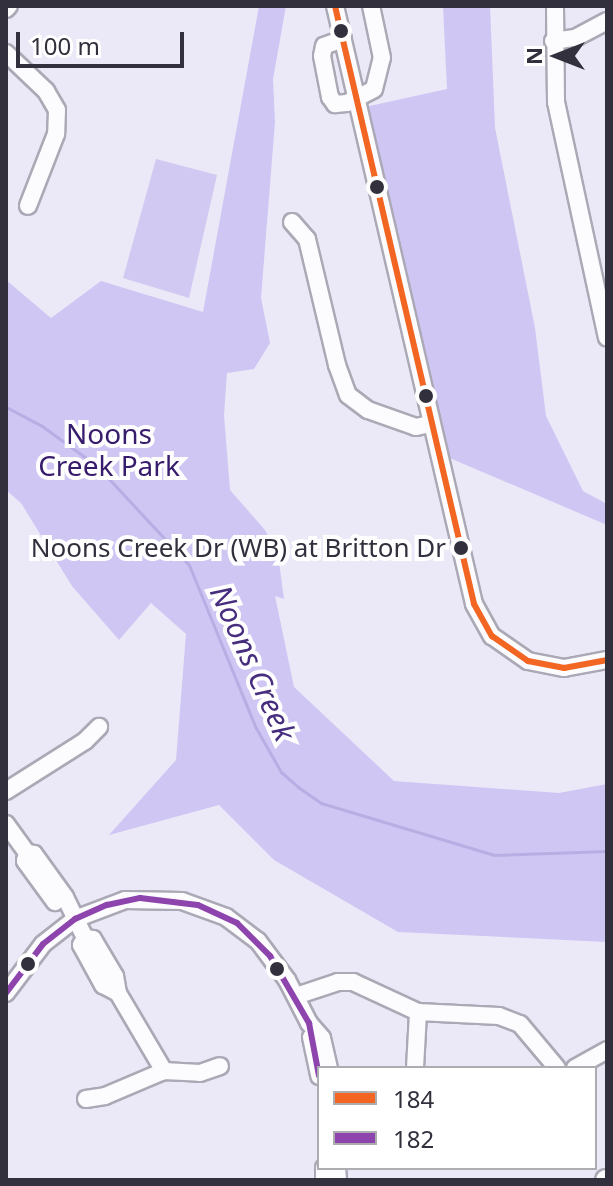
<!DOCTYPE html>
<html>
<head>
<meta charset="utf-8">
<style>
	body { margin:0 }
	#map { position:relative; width:613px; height:1186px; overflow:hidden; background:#ebe9f7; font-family:"Noto Sans",sans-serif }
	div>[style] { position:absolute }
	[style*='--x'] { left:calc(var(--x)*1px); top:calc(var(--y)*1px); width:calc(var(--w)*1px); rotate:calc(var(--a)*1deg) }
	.green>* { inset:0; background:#d1c9f1 }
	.forest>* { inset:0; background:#cfc6f4 }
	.stream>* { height:3px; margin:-1.5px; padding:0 1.5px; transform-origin:1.5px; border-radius:1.5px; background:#b9aee3 }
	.roads { filter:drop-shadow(2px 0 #aba9b5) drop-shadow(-2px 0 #aba9b5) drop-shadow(0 2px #aba9b5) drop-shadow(0 -2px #aba9b5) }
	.minor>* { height:16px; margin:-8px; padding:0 8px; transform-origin:8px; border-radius:8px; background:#fcfcfe }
	.major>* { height:20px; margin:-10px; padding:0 10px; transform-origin:10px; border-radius:10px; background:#fcfcfe }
	.bus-1>* { height:6px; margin:-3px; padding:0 3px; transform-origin:3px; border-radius:3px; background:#f26522 }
	.bus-2>* { height:6px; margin:-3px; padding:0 3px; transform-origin:3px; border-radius:3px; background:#8e44ad }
	.dots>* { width:22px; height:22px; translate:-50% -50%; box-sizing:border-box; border:4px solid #fff; border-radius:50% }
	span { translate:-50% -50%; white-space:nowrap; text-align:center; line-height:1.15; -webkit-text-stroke:8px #fff; paint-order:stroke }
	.bus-label { font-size:26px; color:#32303d }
	.right { translate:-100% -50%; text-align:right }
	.park-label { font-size:28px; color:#371b6c }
	.water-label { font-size:30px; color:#462d7e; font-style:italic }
	.frame { position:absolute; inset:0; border:8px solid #32303d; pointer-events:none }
	.legend { position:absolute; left:317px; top:1066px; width:280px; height:104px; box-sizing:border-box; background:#fff; border:2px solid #adacb1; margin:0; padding:10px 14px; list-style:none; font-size:24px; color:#32303d }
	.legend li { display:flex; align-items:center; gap:16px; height:40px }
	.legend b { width:40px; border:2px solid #adacb1 }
	.north { position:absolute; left:517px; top:16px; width:80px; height:80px; -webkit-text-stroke:6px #fff; paint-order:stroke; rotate:270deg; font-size:22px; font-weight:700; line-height:32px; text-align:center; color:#32303d }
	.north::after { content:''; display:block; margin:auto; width:28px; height:36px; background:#32303d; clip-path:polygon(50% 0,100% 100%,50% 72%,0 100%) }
	.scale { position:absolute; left:16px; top:32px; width:168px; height:36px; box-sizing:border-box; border:4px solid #32303d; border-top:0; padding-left:10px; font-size:24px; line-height:28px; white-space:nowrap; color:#32303d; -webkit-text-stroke:6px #fff; paint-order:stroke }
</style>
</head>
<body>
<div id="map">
	<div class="green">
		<i style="clip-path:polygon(156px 159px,217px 175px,189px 298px,123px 278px)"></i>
	</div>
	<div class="forest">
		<i style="clip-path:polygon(259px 6px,286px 6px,273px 79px,275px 122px,261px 298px,270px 343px,254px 369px,227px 373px,224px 415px,230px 490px,265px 530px,278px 554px,284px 599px,275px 596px,294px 687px,394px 781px,559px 793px,607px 784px,607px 942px,398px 932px,274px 860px,219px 805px,109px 835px,176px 760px,186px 634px,151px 603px,119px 640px,72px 586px,21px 503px,6px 490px,6px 280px,51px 318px,101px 281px,203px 312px)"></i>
		<i style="clip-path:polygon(443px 6px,490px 6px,495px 128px,535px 328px,546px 416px,583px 491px,607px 504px,607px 525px,445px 456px,365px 107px,447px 89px)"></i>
	</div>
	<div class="stream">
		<i style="--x:6;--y:407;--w:41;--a:27.8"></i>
		<i style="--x:42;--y:426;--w:68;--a:36"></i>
		<i style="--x:97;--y:466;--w:135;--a:47.1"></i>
		<i style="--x:189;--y:565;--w:176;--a:67.7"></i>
		<i style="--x:256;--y:728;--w:51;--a:60.4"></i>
		<i style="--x:281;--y:772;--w:23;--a:41"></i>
		<i style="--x:298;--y:787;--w:28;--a:35"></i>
		<i style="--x:321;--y:803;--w:181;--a:16.7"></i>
		<i style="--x:494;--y:855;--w:113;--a:-2"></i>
	</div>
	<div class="roads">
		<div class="minor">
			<i style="--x:335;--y:6;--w:614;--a:76.91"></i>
			<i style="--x:474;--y:604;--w:37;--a:61"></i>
			<i style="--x:492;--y:636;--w:44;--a:34.8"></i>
			<i style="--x:528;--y:661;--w:37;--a:11"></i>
			<i style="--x:564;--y:668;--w:44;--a:-10.5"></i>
			<i style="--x:555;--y:6;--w:96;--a:89.4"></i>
			<i style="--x:556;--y:102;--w:241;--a:77.8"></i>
			<i style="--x:6;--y:9;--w:4;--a:-45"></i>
			<i style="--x:343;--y:39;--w:20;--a:160"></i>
			<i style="--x:324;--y:46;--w:10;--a:101"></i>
			<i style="--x:322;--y:56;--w:42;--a:79"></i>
			<i style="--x:330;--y:97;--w:9;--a:54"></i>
			<i style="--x:335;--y:104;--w:12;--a:-5"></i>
			<i style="--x:347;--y:103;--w:30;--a:-27"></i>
			<i style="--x:374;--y:89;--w:32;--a:-76"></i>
			<i style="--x:382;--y:58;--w:53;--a:-101.9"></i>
			<i style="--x:553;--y:41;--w:22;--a:-8"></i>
			<i style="--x:575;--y:38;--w:36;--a:-28"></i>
			<i style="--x:6;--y:53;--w:55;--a:43.5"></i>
			<i style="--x:46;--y:91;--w:22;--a:60"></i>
			<i style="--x:57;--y:110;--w:24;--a:92"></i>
			<i style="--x:56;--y:134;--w:77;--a:111.3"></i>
			<i style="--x:292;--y:222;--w:23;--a:49"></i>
			<i style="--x:307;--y:239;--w:130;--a:76.6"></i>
			<i style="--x:337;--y:365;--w:32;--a:70"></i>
			<i style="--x:348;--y:395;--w:25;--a:37"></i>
			<i style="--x:368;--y:410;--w:51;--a:19.5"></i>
			<i style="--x:416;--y:427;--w:14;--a:-12"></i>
			<i style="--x:6;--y:791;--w:93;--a:-32.3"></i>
			<i style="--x:85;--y:741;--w:20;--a:-45"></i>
			<i style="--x:6;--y:824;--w:36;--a:54"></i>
			<i style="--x:27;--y:853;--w:7;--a:8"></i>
			<i style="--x:34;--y:854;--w:53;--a:54.2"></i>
			<i style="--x:65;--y:897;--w:46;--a:64"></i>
			<i style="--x:85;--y:938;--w:8;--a:120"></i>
			<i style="--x:81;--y:945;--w:46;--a:61.2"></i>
			<i style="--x:103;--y:985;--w:17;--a:28"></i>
			<i style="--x:27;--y:853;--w:8;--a:104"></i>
			<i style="--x:25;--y:861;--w:51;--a:53.8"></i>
			<i style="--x:85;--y:938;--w:8;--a:7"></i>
			<i style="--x:93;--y:939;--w:43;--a:59.3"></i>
			<i style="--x:115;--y:976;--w:17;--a:80"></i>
			<i style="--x:118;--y:993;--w:91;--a:59.5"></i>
			<i style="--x:6;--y:993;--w:61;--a:-52.9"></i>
			<i style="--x:43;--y:944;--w:41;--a:-38"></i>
			<i style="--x:75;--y:919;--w:53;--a:-20.8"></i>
			<i style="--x:125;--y:900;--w:57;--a:1"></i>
			<i style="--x:182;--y:901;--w:47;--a:20"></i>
			<i style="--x:226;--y:917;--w:40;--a:37"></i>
			<i style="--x:258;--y:941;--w:49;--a:53.4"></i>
			<i style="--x:287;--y:980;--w:48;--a:62.9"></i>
			<i style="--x:309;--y:1023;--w:20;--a:49"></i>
			<i style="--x:322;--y:1038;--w:31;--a:77"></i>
			<i style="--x:296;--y:996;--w:44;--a:-18.4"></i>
			<i style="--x:338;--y:982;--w:15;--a:0"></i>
			<i style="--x:353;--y:982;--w:72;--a:24.8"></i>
			<i style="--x:418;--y:1012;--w:81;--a:2.8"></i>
			<i style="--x:499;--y:1016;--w:22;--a:21"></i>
			<i style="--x:520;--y:1024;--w:57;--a:49.9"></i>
			<i style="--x:311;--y:1037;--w:40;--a:78"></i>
			<i style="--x:415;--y:1068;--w:56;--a:-86.9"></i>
			<i style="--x:575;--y:1068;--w:37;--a:-29"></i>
			<i style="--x:86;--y:1099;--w:19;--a:-9"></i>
			<i style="--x:105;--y:1096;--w:64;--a:-23"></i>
			<i style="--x:164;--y:1071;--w:36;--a:3"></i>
			<i style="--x:200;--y:1073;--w:21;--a:-19"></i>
			<i style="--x:337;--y:1168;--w:12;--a:85"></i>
			<i style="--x:324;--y:1180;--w:12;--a:-90"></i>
		</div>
		<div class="major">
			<i style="--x:606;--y:1180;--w:1;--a:0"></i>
		</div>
	</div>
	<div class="bus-1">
		<i style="--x:335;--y:6;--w:614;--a:76.91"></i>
		<i style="--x:474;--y:604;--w:37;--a:61"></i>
		<i style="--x:492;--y:636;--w:44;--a:34.8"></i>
		<i style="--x:528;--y:661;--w:37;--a:11"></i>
		<i style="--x:564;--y:668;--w:44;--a:-10.5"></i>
	</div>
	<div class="bus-2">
		<i style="--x:6;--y:993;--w:61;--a:-52.9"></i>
		<i style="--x:43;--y:944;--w:41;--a:-38"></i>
		<i style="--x:75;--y:919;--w:35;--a:-24"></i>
		<i style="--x:107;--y:905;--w:34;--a:-12"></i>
		<i style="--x:140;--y:898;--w:58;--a:6.9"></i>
		<i style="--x:198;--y:905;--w:43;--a:24.8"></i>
		<i style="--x:237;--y:923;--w:47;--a:45"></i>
		<i style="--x:270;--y:956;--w:78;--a:59.8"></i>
		<i style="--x:309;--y:1023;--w:54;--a:79.3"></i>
	</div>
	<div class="dots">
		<i style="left:341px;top:31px;background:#32303d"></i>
		<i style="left:377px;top:187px;background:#32303d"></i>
		<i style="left:426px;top:396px;background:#32303d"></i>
		<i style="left:461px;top:548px;background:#32303d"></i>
		<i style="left:28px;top:964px;background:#32303d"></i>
		<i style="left:277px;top:969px;background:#32303d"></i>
	</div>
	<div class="bus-label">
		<span class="right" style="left:446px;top:548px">Noons Creek Dr (WB) at Britton Dr</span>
	</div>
	<div class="park-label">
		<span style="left:109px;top:449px">Noons<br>Creek Park</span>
	</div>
	<div class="water-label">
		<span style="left:253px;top:663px;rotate:66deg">Noons Creek</span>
	</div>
	<div class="frame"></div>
	<ul class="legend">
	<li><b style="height:10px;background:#f26522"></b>184</li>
	<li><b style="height:10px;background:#8e44ad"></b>182</li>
	</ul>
	<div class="north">N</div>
	<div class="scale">100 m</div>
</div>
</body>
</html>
